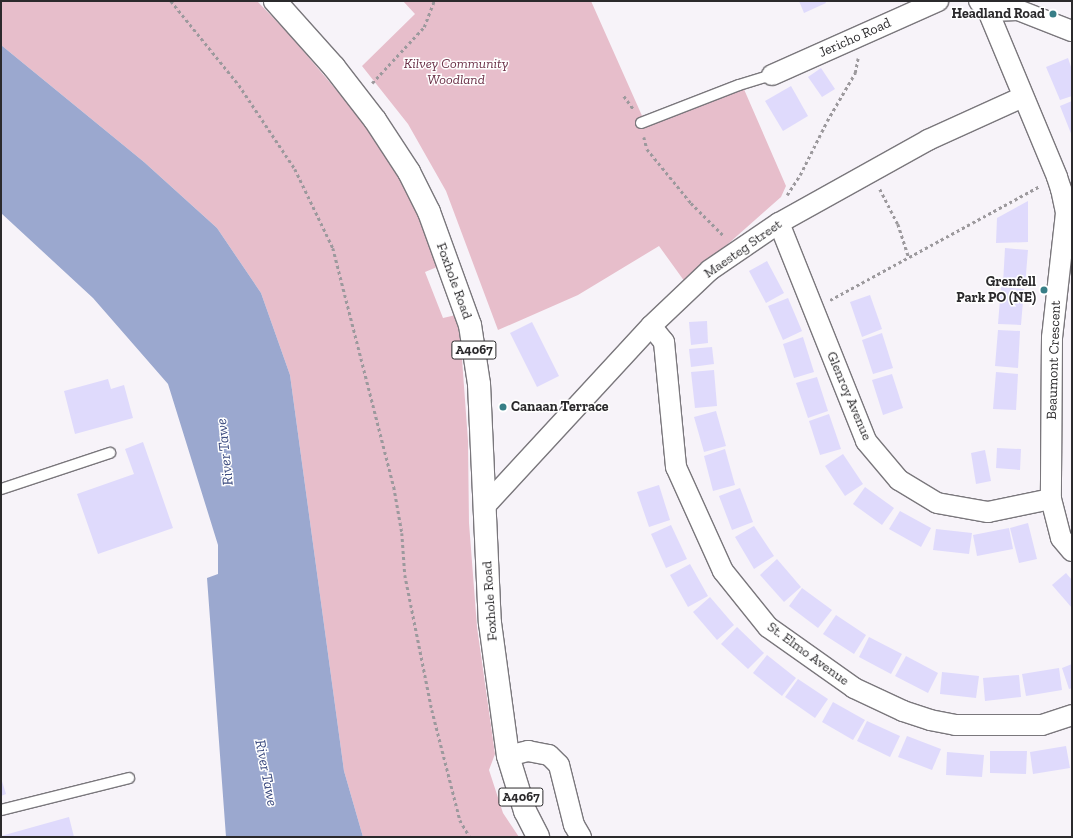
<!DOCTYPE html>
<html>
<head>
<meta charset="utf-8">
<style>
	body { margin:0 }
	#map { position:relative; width:1073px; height:838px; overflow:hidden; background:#f7f3f9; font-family:"Zilla Slab",serif }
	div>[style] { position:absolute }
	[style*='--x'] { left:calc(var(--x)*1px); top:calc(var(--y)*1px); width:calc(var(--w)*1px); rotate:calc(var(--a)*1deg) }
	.green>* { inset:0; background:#e7becb }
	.water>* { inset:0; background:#9ba8cf }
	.building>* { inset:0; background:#dfdafc }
	.path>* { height:2.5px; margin-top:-1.25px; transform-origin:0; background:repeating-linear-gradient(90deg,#9c999d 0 3px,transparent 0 6px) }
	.roads { filter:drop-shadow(1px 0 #7a777c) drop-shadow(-1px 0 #7a777c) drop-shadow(0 1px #7a777c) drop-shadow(0 -1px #7a777c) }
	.service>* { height:10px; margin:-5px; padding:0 5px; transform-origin:5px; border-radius:5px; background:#fff }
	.minor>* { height:20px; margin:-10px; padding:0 10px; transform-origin:10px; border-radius:10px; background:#fff }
	.primary>* { height:22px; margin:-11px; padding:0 11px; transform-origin:11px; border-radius:11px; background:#fff }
	.dots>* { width:11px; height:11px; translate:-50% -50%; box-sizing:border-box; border:2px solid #fff; border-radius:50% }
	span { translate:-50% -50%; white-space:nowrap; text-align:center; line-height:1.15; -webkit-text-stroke:3px #fff; paint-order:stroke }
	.shield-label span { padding:1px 3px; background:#fff; border:1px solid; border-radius:3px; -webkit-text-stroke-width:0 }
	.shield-label { font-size:13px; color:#2b2a2c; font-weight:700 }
	.poi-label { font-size:14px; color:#2b2a2c; font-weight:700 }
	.right { translate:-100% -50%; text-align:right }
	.left { translate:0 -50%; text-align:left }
	.street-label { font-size:14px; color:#2b2a2c }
	.park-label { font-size:14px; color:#6b3047; font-style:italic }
	.water-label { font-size:15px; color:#3d4c80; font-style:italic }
	.frame { position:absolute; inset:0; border:2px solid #2b2a2c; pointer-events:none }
</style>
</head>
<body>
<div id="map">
	<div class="green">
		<i style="clip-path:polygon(1px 1px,257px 1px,288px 33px,366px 125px,412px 198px,437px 267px,425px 272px,443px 318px,456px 315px,461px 345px,468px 441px,469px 523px,477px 627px,495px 754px,489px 770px,503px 813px,519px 837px,363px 837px,344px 771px,290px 375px,261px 293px,217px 228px,144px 162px,1px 45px)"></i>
		<i style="clip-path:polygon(403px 1px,591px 1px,643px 118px,743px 87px,786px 186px,781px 197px,685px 282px,659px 246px,578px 295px,498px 330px,446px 191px,408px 124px,362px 66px,415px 14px)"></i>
	</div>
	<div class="water">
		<i style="clip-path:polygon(1px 45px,144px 162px,217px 228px,261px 293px,290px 375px,344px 771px,363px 837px,226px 837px,207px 578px,218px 574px,218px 545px,168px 384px,93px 298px,1px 213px)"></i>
	</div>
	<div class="building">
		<i style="clip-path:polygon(799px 1px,825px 1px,826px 3px,804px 13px)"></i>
		<i style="clip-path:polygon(1068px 58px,1072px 70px,1072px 96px,1060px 100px,1046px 67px)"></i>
		<i style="clip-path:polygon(821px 68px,835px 89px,822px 97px,808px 77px)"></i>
		<i style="clip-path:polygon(791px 86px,808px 116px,783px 131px,765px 101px)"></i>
		<i style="clip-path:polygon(1072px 101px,1072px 136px,1060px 106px)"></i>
		<i style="clip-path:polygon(1028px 201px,1028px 242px,996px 243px,997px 218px)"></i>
		<i style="clip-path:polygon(1005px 248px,1028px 250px,1025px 286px,1003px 284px)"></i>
		<i style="clip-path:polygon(767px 261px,784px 293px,766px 303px,749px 271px)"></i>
		<i style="clip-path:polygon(1001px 287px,1024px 289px,1021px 325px,998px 324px)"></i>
		<i style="clip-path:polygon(870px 295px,882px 329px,862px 337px,850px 302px)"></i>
		<i style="clip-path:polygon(788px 298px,802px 331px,783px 340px,768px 306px)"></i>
		<i style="clip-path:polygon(707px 321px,708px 343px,691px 345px,689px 322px)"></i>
		<i style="clip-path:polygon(532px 322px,559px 376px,537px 387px,510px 333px)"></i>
		<i style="clip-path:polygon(998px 330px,1020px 331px,1018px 368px,995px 366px)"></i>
		<i style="clip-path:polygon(882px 333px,893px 368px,873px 374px,862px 340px)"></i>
		<i style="clip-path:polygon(803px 337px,814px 372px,794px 378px,783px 344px)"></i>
		<i style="clip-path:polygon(712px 347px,714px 364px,691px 367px,689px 349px)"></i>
		<i style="clip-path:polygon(714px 370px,717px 406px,695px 408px,691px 372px)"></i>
		<i style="clip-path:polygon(996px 372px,1018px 374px,1016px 410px,993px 409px)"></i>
		<i style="clip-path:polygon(892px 374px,903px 408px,883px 415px,872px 380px)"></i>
		<i style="clip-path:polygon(817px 377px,828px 411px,808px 418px,796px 383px)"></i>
		<i style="clip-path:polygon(108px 379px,111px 389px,124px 385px,133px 418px,75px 434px,64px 391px)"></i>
		<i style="clip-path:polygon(716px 411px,726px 446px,704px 452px,694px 417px)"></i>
		<i style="clip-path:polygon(829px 414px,841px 449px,820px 455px,809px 421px)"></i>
		<i style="clip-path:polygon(143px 442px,173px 528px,98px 554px,77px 494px,134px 474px,125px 449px)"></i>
		<i style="clip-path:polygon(997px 448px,1021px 449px,1020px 470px,996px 468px)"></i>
		<i style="clip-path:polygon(725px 449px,735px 485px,713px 491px,704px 456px)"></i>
		<i style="clip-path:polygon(985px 450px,991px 481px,976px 484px,971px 453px)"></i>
		<i style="clip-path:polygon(843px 454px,863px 484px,845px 496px,825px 466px)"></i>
		<i style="clip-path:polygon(659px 485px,670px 520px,649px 527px,637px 492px)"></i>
		<i style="clip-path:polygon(865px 487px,894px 508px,882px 525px,853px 504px)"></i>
		<i style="clip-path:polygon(740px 488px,753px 522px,732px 530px,719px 496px)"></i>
		<i style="clip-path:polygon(900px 511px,931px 528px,921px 547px,889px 529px)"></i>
		<i style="clip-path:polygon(1028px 523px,1037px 559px,1019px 563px,1010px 528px)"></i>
		<i style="clip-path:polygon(671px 525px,687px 559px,666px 568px,651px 534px)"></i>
		<i style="clip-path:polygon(754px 526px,774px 556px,754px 569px,735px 537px)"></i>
		<i style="clip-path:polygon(1009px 528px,1013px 549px,977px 556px,973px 535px)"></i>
		<i style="clip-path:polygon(936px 529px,972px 533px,969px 554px,933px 550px)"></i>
		<i style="clip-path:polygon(777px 559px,801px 587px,784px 602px,760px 575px)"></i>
		<i style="clip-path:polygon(690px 564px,708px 596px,688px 607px,670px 575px)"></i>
		<i style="clip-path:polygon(1066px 573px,1072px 580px,1072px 608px,1052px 585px)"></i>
		<i style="clip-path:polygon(802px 588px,832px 610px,818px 628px,789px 606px)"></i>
		<i style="clip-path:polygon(710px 597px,734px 625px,717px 640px,693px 612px)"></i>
		<i style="clip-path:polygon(836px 615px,866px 635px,854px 654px,823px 634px)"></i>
		<i style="clip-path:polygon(737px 627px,764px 653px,748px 669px,721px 644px)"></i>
		<i style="clip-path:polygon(869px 637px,902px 654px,891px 674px,859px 657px)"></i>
		<i style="clip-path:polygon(767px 655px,796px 678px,782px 696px,753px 673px)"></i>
		<i style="clip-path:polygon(906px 656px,938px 673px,928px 693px,895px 676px)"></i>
		<i style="clip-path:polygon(1072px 664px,1072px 688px,1069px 689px,1062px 668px)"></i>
		<i style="clip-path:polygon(1059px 668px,1062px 690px,1026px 696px,1022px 674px)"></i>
		<i style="clip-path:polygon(942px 672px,979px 676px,976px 698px,940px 694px)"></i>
		<i style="clip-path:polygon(1019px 675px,1021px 697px,985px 701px,983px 678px)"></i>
		<i style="clip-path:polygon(798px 679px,828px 699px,815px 718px,785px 697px)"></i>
		<i style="clip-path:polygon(833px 702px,865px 720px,853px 740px,822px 722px)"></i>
		<i style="clip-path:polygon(867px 721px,900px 736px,890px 757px,857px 741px)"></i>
		<i style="clip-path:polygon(907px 736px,941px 749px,932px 770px,898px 757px)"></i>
		<i style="clip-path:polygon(1066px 746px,1070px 768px,1033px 774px,1030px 752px)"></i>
		<i style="clip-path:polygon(990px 751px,1027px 751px,1026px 774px,990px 773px)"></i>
		<i style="clip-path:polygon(947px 752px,984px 755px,982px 777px,946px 775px)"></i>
		<i style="clip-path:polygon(1px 778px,6px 794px,1px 796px)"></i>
		<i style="clip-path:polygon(69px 817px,74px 837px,1px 837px,1px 836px)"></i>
	</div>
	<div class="path">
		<i style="--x:171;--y:1;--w:108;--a:51"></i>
		<i style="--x:239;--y:85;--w:101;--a:56.3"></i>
		<i style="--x:295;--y:169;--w:88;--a:64.3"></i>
		<i style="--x:333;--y:248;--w:247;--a:75.7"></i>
		<i style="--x:394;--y:487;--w:47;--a:80.1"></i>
		<i style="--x:402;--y:533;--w:42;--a:85.9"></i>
		<i style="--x:405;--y:575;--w:138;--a:78.7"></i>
		<i style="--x:432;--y:710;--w:114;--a:75.7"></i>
		<i style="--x:460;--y:820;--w:20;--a:60"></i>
		<i style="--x:372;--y:83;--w:76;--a:-47.1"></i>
		<i style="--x:424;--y:27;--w:28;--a:-69"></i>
		<i style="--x:624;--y:96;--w:17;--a:54"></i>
		<i style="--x:644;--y:137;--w:12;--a:76"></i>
		<i style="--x:647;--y:149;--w:70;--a:50.8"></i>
		<i style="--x:691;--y:203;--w:47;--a:45"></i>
		<i style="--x:880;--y:189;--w:39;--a:63"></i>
		<i style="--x:898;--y:224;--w:35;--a:72"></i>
		<i style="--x:787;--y:195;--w:24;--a:-57"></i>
		<i style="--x:800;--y:175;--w:60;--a:-63.4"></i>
		<i style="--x:827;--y:121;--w:56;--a:-59.7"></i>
		<i style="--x:855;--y:73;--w:15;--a:-79"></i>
		<i style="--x:830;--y:300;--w:239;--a:-28.5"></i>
	</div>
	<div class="roads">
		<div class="service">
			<i style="--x:641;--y:123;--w:105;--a:-21.2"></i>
			<i style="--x:739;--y:85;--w:34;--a:-17"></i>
			<i style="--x:1;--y:489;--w:115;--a:-18.3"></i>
			<i style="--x:1;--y:810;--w:132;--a:-14"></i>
		</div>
		<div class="minor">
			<i style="--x:979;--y:1;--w:13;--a:48"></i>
			<i style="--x:988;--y:11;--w:180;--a:67.4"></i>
			<i style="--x:1057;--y:177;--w:13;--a:72"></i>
			<i style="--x:1061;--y:189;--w:25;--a:78"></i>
			<i style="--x:1066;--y:213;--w:125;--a:96.4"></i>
			<i style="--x:1052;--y:337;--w:162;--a:90.4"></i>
			<i style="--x:1051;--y:499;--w:40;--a:75.6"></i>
			<i style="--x:1061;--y:538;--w:17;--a:50"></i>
			<i style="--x:988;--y:11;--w:30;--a:-2"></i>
			<i style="--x:1018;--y:10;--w:58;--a:21.3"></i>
			<i style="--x:772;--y:75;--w:182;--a:-24"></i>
			<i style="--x:779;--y:223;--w:235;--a:68.2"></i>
			<i style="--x:866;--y:441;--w:51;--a:49.8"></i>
			<i style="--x:899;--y:480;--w:44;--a:31.2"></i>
			<i style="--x:937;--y:503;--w:52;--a:10"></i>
			<i style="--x:988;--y:512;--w:64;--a:-11.7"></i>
			<i style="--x:651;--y:326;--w:21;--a:51"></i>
			<i style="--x:664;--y:342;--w:126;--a:84.5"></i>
			<i style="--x:676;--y:467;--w:114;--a:65.7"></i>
			<i style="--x:723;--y:571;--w:72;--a:51.2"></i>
			<i style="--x:768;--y:627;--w:105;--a:35.3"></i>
			<i style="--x:854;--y:688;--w:54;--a:25.1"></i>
			<i style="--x:903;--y:711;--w:28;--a:18"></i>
			<i style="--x:930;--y:720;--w:25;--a:11"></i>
			<i style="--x:955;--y:725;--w:87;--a:0"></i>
			<i style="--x:1042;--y:725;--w:32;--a:-18"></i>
			<i style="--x:484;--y:507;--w:246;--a:-47.3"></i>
			<i style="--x:651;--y:326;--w:81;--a:-43.5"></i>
			<i style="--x:710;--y:270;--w:83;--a:-34.3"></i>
			<i style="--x:779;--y:223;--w:171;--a:-29.1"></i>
			<i style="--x:928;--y:140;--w:104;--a:-24.4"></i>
			<i style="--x:508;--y:756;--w:21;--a:-14"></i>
			<i style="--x:528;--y:751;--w:21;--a:11"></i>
			<i style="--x:549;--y:755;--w:14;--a:45"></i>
			<i style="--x:559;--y:765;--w:62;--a:76"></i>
			<i style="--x:574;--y:825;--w:14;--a:60"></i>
		</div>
		<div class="primary">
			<i style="--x:275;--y:1;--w:89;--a:48.2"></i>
			<i style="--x:334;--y:67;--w:67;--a:52.3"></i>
			<i style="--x:375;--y:120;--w:62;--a:56.8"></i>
			<i style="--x:409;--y:172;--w:45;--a:63.4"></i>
			<i style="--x:429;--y:212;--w:120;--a:70.1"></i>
			<i style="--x:470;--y:325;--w:60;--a:81.3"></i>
			<i style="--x:479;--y:384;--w:239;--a:87.4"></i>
			<i style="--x:490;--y:623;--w:134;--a:82.3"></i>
			<i style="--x:508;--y:756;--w:58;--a:72.8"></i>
			<i style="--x:525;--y:811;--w:29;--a:63"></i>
		</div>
	</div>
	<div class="dots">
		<i style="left:1053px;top:14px;background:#377e87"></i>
		<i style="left:1044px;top:290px;background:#377e87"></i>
		<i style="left:503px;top:407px;background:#377e87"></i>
	</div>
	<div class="shield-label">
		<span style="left:474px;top:350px">A4067</span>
		<span style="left:521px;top:797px">A4067</span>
	</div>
	<div class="poi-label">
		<span class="right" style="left:1045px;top:14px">Headland Road</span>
		<span class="right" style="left:1036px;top:290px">Grenfell<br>Park PO (NE)</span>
		<span class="left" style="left:511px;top:407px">Canaan Terrace</span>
	</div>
	<div class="street-label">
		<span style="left:855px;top:38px;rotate:-24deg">Jericho Road</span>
		<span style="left:743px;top:249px;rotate:-35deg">Maesteg Street</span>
		<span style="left:454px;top:281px;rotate:70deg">Foxhole Road</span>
		<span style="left:1054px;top:360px;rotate:-88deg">Beaumont Crescent</span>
		<span style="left:849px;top:396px;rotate:67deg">Glenroy Avenue</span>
		<span style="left:490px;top:601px;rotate:-94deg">Foxhole Road</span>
		<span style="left:808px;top:654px;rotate:36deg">St. Elmo Avenue</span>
	</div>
	<div class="park-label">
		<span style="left:456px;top:72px">Kilvey Community<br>Woodland</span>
	</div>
	<div class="water-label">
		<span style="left:225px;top:452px;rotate:-96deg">River Tawe</span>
		<span style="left:266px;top:773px;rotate:79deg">River Tawe</span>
	</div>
	<div class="frame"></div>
</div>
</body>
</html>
